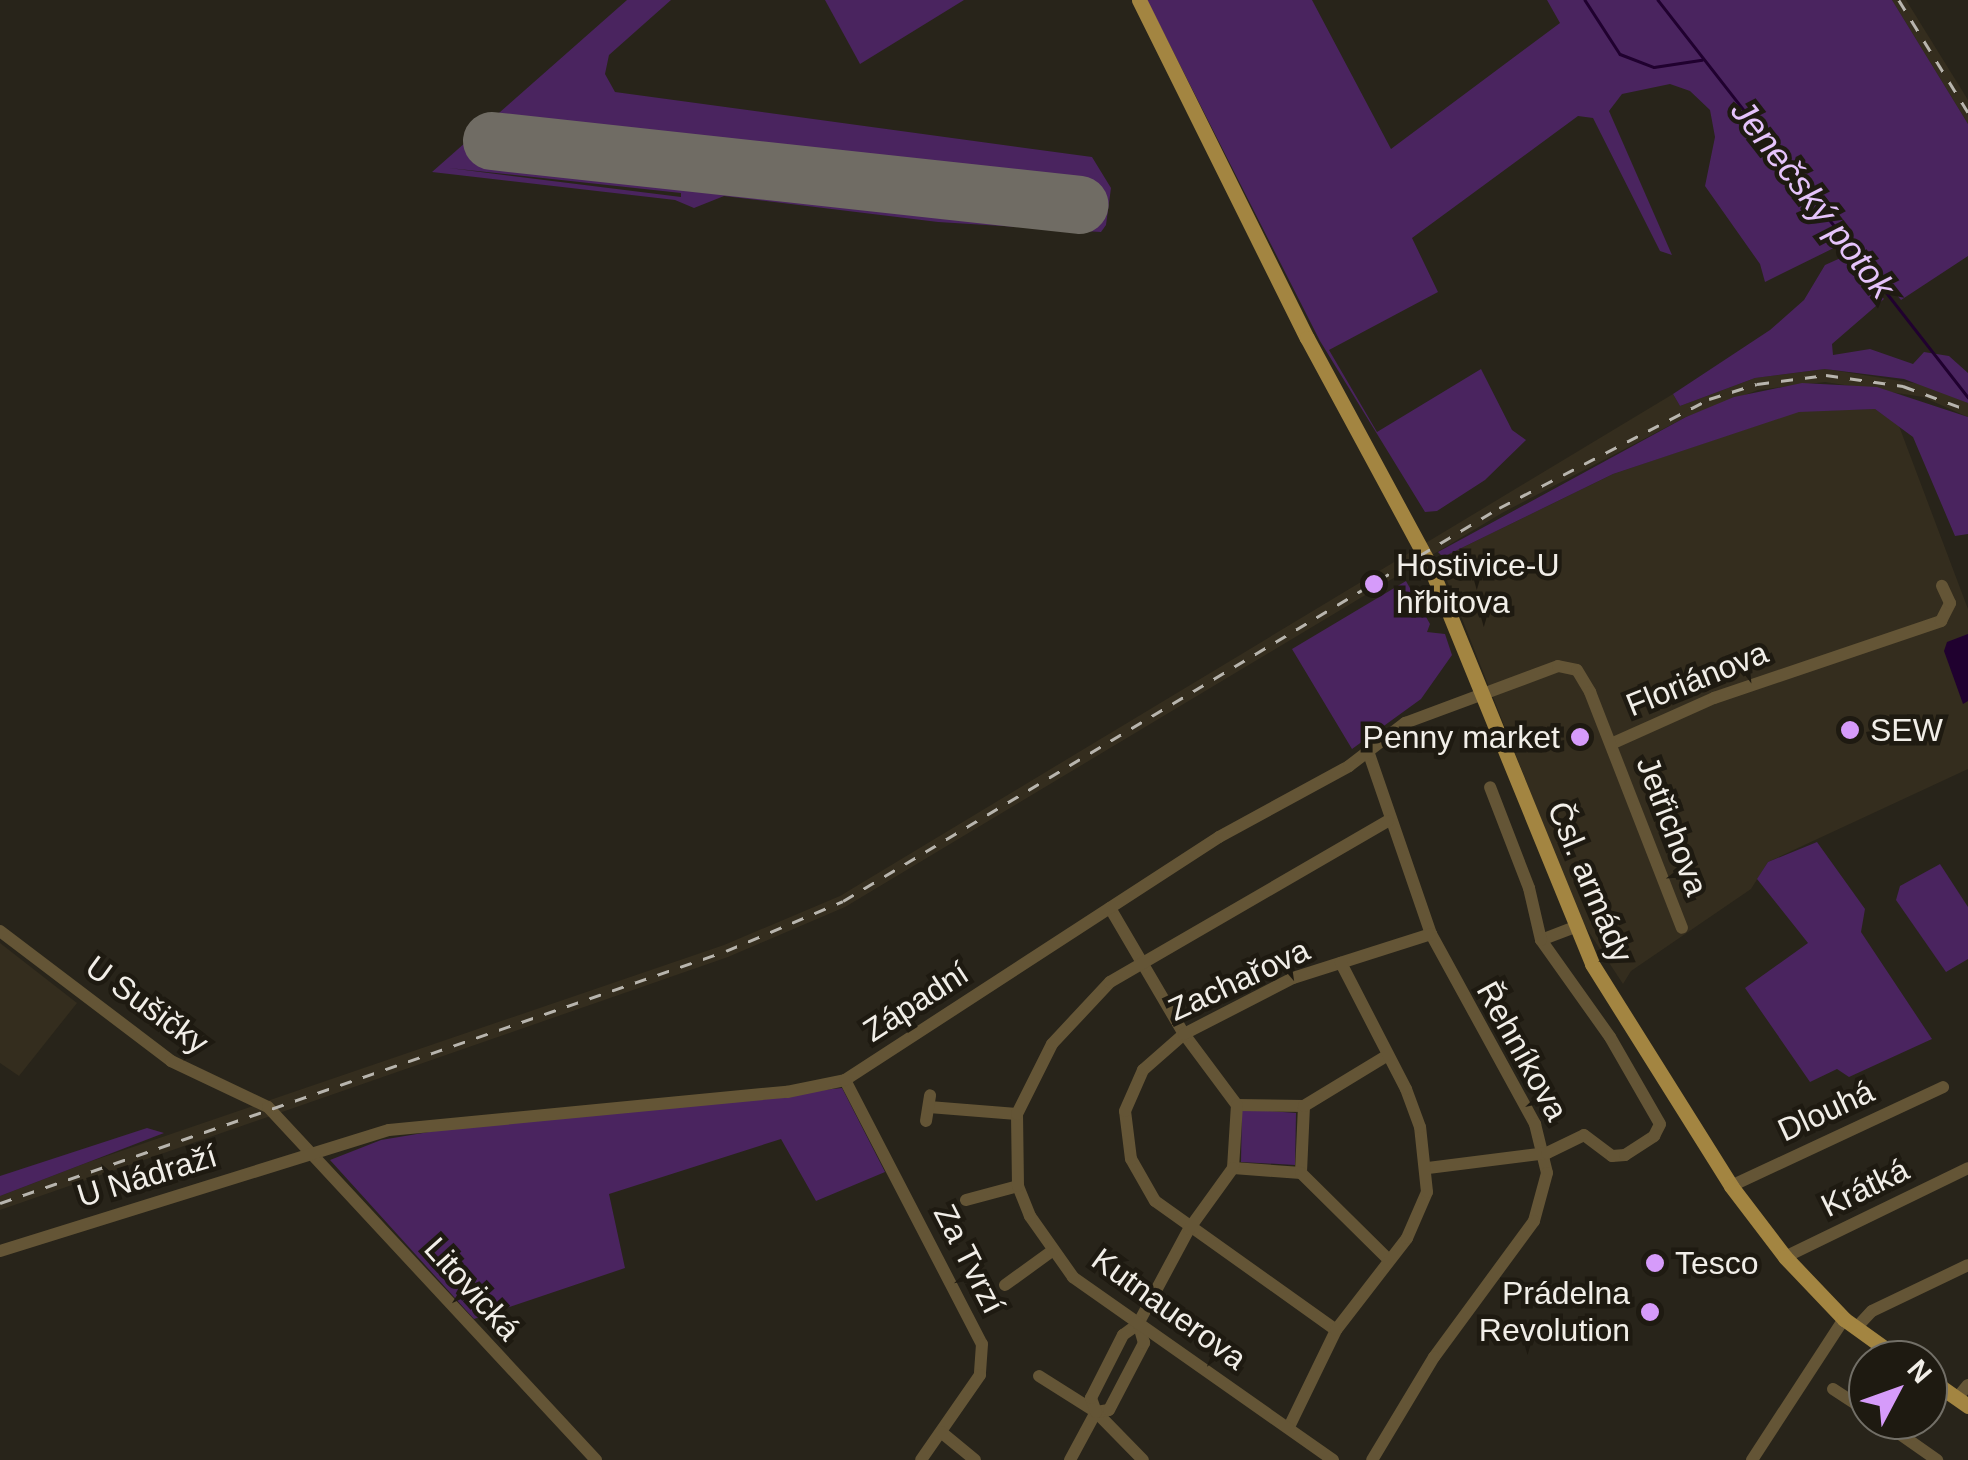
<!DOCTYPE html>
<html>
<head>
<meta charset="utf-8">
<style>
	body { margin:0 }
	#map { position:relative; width:1968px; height:1460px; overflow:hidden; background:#28241a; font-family:Helvetica,sans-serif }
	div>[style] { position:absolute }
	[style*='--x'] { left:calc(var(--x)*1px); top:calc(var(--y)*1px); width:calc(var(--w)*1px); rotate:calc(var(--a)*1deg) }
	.built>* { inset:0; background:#342d1e }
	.green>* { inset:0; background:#4a245f }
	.water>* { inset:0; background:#20012f }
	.stream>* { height:2.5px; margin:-1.25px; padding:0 1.25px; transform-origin:1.25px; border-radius:1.25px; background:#20012f }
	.runway>* { height:58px; margin:-29px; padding:0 29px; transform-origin:29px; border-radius:29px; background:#706c64 }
	.minor>* { height:12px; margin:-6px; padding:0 6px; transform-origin:6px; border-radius:6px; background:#645536 }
	.major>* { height:15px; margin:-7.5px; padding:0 7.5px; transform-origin:7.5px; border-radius:7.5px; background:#a38541 }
	.rail>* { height:2.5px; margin-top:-1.25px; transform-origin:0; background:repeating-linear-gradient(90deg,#b8b5ae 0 12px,transparent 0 24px) }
	.dots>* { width:28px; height:28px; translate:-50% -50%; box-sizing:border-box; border:5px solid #1e1a11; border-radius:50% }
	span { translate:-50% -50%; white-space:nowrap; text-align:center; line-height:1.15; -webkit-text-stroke:9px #1e1a11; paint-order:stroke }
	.poi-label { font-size:32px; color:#f1eee8 }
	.left { translate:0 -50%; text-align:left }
	.right { translate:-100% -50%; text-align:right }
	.street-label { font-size:32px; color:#f1eee8 }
	.water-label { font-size:35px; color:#e5c3fb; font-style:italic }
	.north { position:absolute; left:1848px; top:1340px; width:100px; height:100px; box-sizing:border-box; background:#1e1a11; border:2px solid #726f67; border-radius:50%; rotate:49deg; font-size:28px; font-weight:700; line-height:40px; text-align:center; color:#f1eee8 }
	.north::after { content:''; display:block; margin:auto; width:35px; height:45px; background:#d69bfa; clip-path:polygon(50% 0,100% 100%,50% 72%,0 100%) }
</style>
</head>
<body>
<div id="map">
	<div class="built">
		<i style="clip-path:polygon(1892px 0,1906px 0,1968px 100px,1968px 124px)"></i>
		<i style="clip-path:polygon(1826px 369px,1926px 385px,1968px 403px,1968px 417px,1923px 397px,1825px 382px,1758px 390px,1686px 417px,1502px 513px,845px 907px,728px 957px,0 1210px,0 1196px,86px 1163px,724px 945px,840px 896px,1673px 394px,1680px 406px,1755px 378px)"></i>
		<i style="clip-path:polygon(1875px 409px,1899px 426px,1968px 609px,1968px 769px,1768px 862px,1751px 889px,1631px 971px,1623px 984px,1581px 920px,1442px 568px,1443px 557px,1613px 474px,1799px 411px)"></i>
		<i style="clip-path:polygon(0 943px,77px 1003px,19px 1076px,0 1063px)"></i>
	</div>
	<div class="green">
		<i style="clip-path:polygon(evenodd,627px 0,671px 0,609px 55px,605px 74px,615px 92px,1092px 157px,1111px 188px,1106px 225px,1101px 232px,938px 222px,724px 196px,694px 208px,675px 200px,432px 172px,627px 0,449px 168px,681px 193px,681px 197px,449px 168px)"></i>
		<i style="clip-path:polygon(825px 0,964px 0,860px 64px)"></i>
		<i style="clip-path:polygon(1147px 0,1312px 0,1391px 149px,1560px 23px,1547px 0,1892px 0,1968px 124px,1968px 256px,1901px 300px,1850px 240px,1765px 282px,1760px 264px,1705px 186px,1715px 137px,1710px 110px,1690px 91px,1670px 84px,1622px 94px,1609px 111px,1672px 255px,1660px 251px,1593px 118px,1578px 116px,1412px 238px,1438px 292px,1329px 350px,1377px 432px,1481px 369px,1512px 430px,1526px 440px,1485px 480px,1437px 511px,1425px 512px,1320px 341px)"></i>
		<i style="clip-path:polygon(1845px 256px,1884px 299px,1832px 344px,1833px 355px,1870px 349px,1913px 364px,1924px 352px,1949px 356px,1968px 373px,1968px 403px,1904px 379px,1825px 369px,1755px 378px,1680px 406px,1673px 394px,1770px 330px,1804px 300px,1825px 265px)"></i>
		<i style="clip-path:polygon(1802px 383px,1877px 387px,1968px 417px,1968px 534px,1955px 536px,1913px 437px,1875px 409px,1799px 412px,1613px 474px,1443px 557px,1438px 552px,1686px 417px,1734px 397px)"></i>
		<i style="clip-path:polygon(1406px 581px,1430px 624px,1427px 632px,1445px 634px,1452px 655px,1421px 699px,1352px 749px,1292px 649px)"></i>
		<i style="clip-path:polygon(1817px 842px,1865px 909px,1861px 932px,1932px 1039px,1849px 1077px,1837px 1069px,1810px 1082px,1745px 988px,1808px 943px,1757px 879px,1768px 862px)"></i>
		<i style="clip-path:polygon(1940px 864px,1968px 907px,1968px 959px,1946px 972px,1896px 900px,1900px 886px)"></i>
		<i style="clip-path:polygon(842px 1088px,885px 1172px,816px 1201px,781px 1139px,609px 1194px,625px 1268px,474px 1319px,330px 1160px,381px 1140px,441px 1130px)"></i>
		<i style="clip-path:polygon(1242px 1109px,1296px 1113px,1295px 1165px,1241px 1162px)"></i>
		<i style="clip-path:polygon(147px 1128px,164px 1133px,0 1196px,0 1176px)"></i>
	</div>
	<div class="water">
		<i style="clip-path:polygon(1968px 634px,1968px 701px,1963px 704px,1944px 651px,1947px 642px)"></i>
	</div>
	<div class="stream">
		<i style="--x:1585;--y:0;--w:64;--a:57.1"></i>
		<i style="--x:1620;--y:54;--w:36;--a:21"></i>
		<i style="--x:1654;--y:67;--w:48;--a:-8.5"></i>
		<i style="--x:1658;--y:0;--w:504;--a:52.02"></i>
	</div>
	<div class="runway">
		<i style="--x:492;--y:141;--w:591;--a:6.21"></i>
	</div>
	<div class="minor">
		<i style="--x:1611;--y:744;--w:113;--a:-24.1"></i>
		<i style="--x:1714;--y:698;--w:240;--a:-18.7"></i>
		<i style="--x:1941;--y:621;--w:20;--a:-63"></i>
		<i style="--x:1950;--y:603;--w:19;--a:-115"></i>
		<i style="--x:1368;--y:751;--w:194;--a:71"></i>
		<i style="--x:1431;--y:934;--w:217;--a:61.3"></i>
		<i style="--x:1535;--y:1124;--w:50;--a:76.2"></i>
		<i style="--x:1547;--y:1173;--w:50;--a:105.2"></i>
		<i style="--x:1534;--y:1221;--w:169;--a:126.3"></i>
		<i style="--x:1434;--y:1357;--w:120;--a:121"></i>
		<i style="--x:1110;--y:908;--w:146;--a:59.6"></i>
		<i style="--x:1184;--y:1034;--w:89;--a:53.3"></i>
		<i style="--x:0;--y:931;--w:215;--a:37.2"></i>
		<i style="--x:171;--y:1061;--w:107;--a:25.4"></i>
		<i style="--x:268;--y:1107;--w:482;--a:47.1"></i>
		<i style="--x:1541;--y:940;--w:36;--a:-21"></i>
		<i style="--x:845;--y:1080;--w:297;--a:62.6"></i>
		<i style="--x:982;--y:1344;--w:31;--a:94"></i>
		<i style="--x:980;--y:1375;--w:103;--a:124.8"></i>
		<i style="--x:1237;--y:1105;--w:67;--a:0.9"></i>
		<i style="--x:1304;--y:1106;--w:67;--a:92.6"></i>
		<i style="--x:1301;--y:1173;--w:68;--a:-175.8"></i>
		<i style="--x:1233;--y:1168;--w:63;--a:-86.4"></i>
		<i style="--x:1304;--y:1106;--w:98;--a:-31.3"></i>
		<i style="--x:929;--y:1107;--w:88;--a:4.5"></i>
		<i style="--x:926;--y:1121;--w:26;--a:-81"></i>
		<i style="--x:1428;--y:1168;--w:120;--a:-7.2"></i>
		<i style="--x:1547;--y:1153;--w:41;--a:-25.9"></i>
		<i style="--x:1584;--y:1135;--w:35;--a:37"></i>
		<i style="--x:1612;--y:1156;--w:13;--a:-4"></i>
		<i style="--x:1625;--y:1155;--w:35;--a:-33"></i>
		<i style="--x:1654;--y:1136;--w:13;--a:-63"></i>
		<i style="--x:1660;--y:1124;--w:100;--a:-119.9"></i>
		<i style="--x:1610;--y:1037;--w:119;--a:-125.4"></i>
		<i style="--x:1541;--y:940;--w:53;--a:-103"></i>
		<i style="--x:1529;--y:888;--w:108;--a:-111.1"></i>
		<i style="--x:1301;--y:1173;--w:122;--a:44.7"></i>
		<i style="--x:1731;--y:1186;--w:234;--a:-25"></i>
		<i style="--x:966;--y:1200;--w:54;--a:-15.1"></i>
		<i style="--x:0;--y:1251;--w:407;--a:-17.3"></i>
		<i style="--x:389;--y:1130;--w:400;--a:-5.5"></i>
		<i style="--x:787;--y:1092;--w:59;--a:-11.7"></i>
		<i style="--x:845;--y:1080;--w:446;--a:-33"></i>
		<i style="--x:1219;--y:837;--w:148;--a:-28.6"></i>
		<i style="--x:1349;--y:766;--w:71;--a:-37.5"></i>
		<i style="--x:1405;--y:723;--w:163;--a:-20.4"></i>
		<i style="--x:1558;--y:666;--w:19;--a:12"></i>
		<i style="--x:1577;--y:670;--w:26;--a:59"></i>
		<i style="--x:1590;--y:692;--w:253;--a:68.7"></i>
		<i style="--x:1785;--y:1257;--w:203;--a:-25.9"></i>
		<i style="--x:1005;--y:1285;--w:58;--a:-35.9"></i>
		<i style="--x:1856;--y:1328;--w:23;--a:-47"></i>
		<i style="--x:1872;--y:1311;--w:106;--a:-25.6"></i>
		<i style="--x:1336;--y:1330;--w:222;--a:-144.5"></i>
		<i style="--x:1155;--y:1201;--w:48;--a:-119.7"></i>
		<i style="--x:1131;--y:1159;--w:48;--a:-97.1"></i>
		<i style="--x:1125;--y:1111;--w:45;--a:-66.3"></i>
		<i style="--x:1143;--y:1070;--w:55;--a:-41.3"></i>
		<i style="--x:1184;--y:1034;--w:123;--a:-27.2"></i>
		<i style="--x:1293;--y:978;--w:145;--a:-17.7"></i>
		<i style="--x:1039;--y:1376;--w:67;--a:32.3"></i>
		<i style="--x:1096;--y:1412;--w:67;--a:45.6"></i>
		<i style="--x:1833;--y:1389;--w:42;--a:33.3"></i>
		<i style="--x:1957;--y:1398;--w:17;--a:-50"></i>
		<i style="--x:1096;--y:1412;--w:13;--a:-9"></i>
		<i style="--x:1109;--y:1410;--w:76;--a:-62.4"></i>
		<i style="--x:1144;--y:1343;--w:19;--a:-106"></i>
		<i style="--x:1880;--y:1420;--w:70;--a:35.1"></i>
		<i style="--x:1289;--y:1427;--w:108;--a:-64.1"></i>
		<i style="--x:1336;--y:1330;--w:116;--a:-52.3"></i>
		<i style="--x:1407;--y:1238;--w:50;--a:-66.5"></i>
		<i style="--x:1427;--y:1192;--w:65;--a:-96.1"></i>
		<i style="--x:1420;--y:1127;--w:40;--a:-110.2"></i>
		<i style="--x:1406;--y:1089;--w:142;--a:-117.3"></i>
		<i style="--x:941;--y:1432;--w:44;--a:39.5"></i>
		<i style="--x:1070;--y:1460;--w:55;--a:-61.6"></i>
		<i style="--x:1096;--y:1412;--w:15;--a:-110"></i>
		<i style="--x:1091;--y:1398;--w:71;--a:-63.1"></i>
		<i style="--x:1123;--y:1335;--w:19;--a:-36"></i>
		<i style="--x:1138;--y:1324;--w:108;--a:-61.8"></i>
		<i style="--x:1189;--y:1229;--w:75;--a:-54.2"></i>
		<i style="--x:1333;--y:1460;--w:318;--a:-144.9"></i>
		<i style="--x:1073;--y:1277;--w:75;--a:-125.2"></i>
		<i style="--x:1030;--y:1216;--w:32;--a:-112"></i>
		<i style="--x:1018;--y:1186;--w:72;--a:-90.8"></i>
		<i style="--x:1017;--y:1114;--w:78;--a:-63.4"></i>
		<i style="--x:1052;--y:1044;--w:85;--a:-46.9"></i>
		<i style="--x:1110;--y:982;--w:321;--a:-30.1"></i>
		<i style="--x:1752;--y:1460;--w:168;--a:-56.9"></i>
	</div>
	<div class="major">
		<i style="--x:1139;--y:0;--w:377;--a:63.6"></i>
		<i style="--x:1307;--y:338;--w:257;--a:61.6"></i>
		<i style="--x:1429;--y:564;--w:432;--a:67.8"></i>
		<i style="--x:1592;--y:964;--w:262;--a:57.9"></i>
		<i style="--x:1731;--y:1186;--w:89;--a:52.7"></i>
		<i style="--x:1785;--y:1257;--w:86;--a:46.4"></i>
		<i style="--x:1844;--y:1319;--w:70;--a:35.7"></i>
		<i style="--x:1928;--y:1378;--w:49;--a:35"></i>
	</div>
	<div class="rail">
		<i style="--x:1899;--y:0;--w:132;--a:58.4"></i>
		<i style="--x:0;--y:1203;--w:768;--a:-19.14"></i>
		<i style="--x:726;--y:951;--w:127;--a:-23.1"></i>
		<i style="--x:843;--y:901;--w:765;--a:-30.93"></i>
		<i style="--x:1499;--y:508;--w:237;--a:-27.4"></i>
		<i style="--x:1709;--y:399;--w:50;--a:-17.4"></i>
		<i style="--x:1757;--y:384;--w:70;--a:-7.4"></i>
		<i style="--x:1826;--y:375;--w:78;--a:8.1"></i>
		<i style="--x:1903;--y:386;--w:69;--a:20.3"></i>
	</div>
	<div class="dots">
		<i style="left:1374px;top:584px;background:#d69bfa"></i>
		<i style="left:1850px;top:730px;background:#d69bfa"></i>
		<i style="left:1580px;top:737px;background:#d69bfa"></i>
		<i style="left:1655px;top:1263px;background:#d69bfa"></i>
		<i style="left:1650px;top:1312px;background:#d69bfa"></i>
	</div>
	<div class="poi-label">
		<span class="left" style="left:1396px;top:584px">Hostivice-U<br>hřbitova</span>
		<span class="left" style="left:1870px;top:730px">SEW</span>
		<span class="right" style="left:1560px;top:737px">Penny market</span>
		<span class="left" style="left:1675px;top:1263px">Tesco</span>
		<span class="right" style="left:1630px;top:1312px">Prádelna<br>Revolution</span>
	</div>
	<div class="street-label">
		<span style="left:1697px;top:679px;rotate:-22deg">Floriánova</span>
		<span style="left:1672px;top:826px;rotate:69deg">Jetřichova</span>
		<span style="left:1590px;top:882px;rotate:67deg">Čsl. armády</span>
		<span style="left:1239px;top:980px;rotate:-25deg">Zachařova</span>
		<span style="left:916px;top:1002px;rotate:-33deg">Západní</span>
		<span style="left:147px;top:1005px;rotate:36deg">U Sušičky</span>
		<span style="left:1522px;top:1051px;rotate:61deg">Řehníkova</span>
		<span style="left:1826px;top:1111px;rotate:-25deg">Dlouhá</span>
		<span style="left:147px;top:1176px;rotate:-17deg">U Nádraží</span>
		<span style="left:1865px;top:1188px;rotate:-26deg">Krátká</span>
		<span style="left:969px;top:1259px;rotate:63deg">Za Tvrzí</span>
		<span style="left:472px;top:1289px;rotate:48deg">Litovická</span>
		<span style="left:1169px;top:1309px;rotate:36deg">Kutnauerova</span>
	</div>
	<div class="water-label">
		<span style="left:1813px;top:199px;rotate:52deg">Jenečský potok</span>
	</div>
	<div class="north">N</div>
</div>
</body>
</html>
